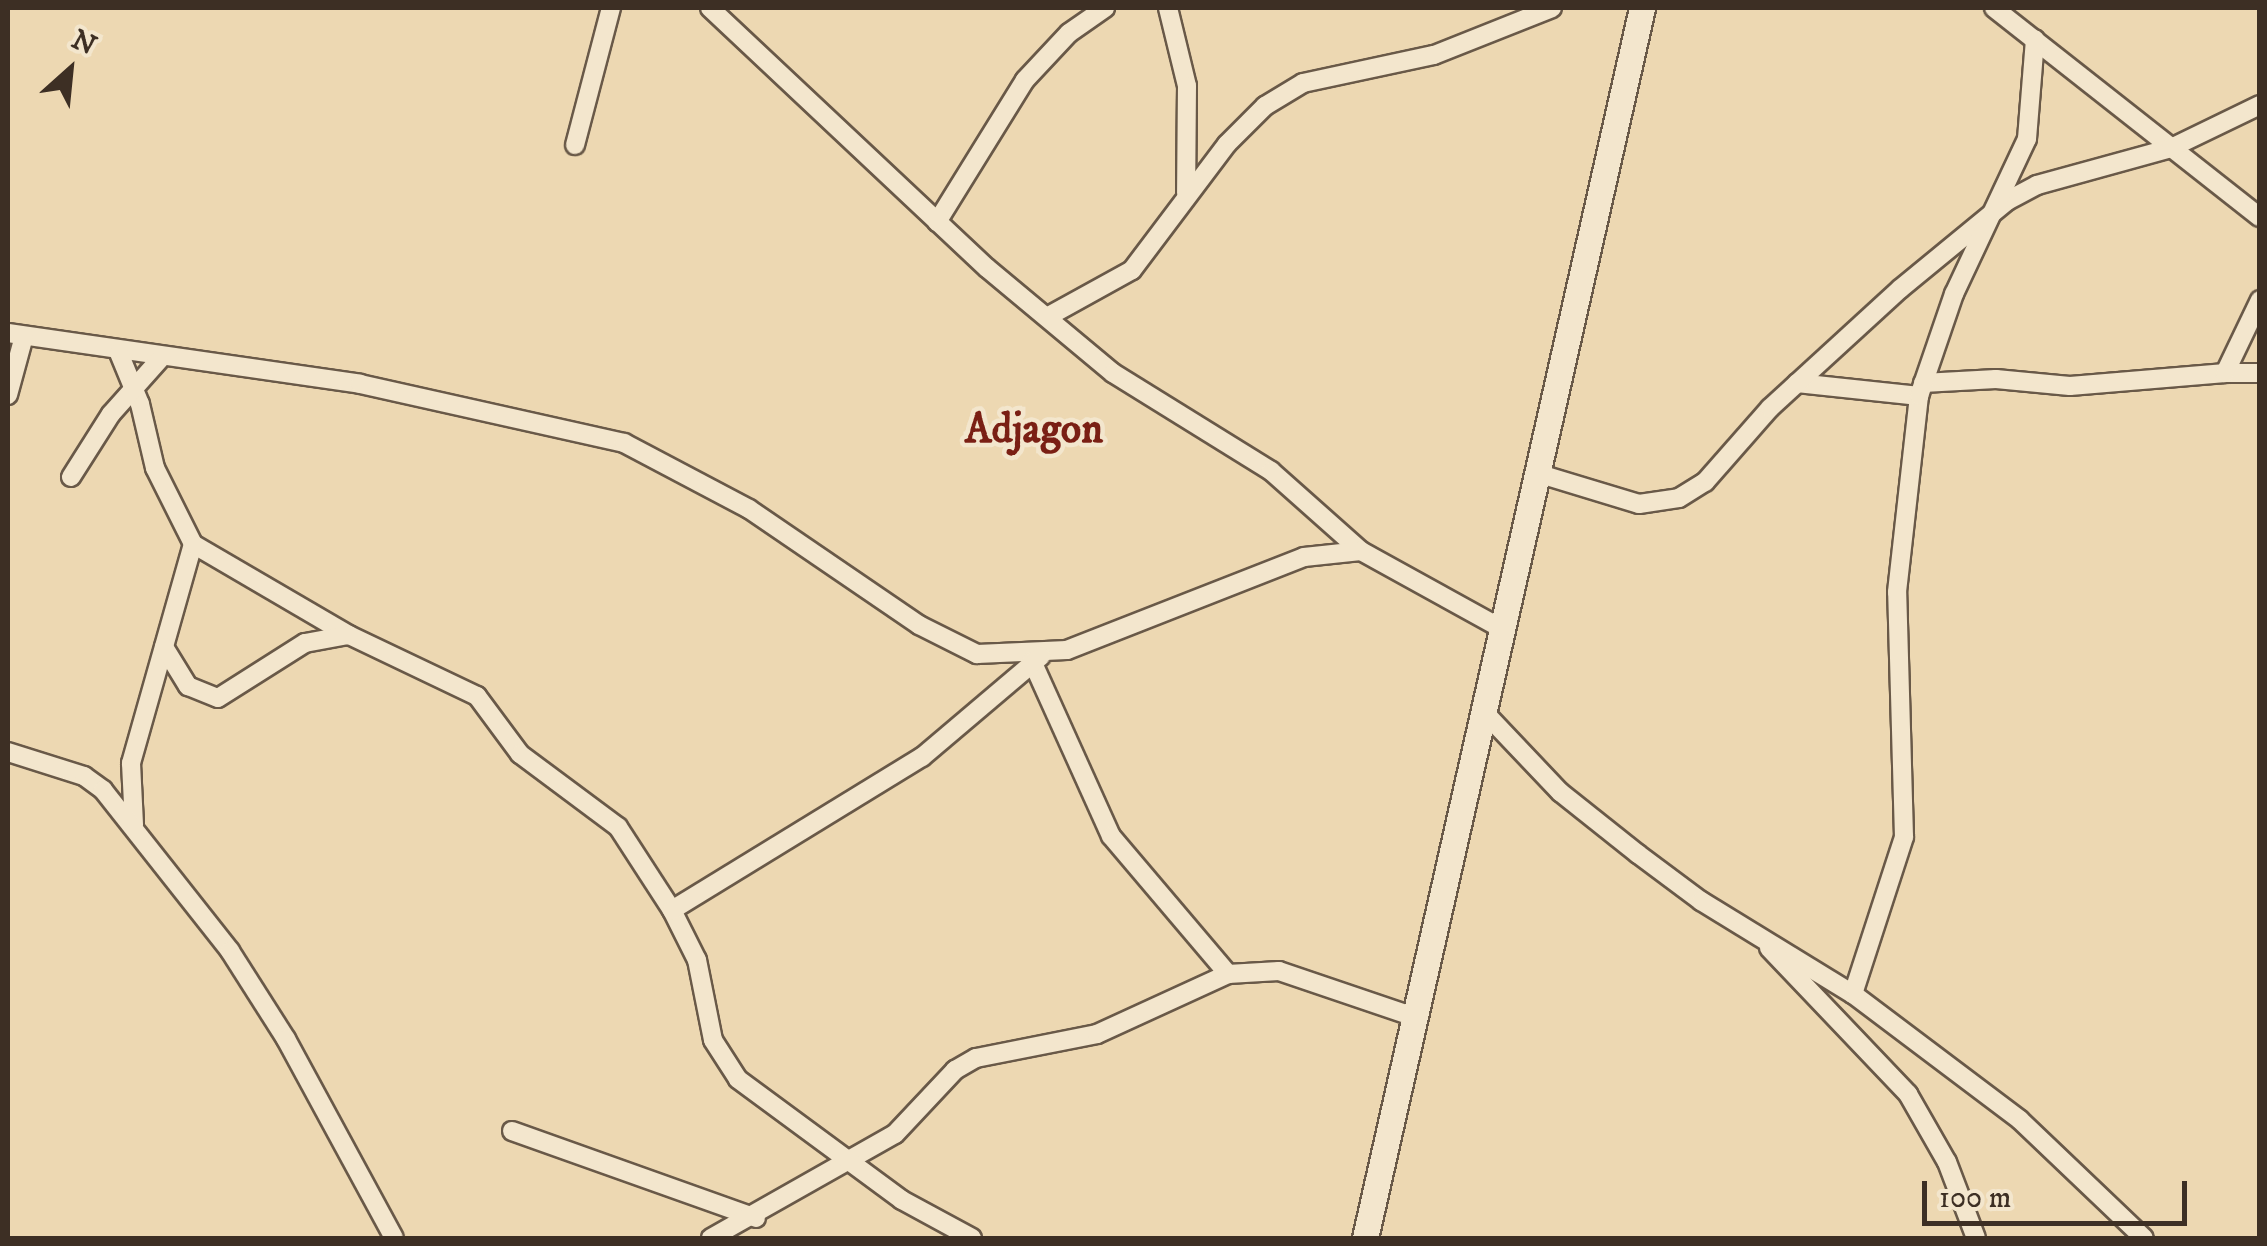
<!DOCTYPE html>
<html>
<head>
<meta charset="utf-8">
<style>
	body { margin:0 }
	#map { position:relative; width:2267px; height:1246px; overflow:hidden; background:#edd8b2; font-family:"IM FELL DW Pica",serif }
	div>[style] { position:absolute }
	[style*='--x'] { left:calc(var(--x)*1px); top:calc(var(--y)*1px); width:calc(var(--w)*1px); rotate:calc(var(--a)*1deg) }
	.roads { filter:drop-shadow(2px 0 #695948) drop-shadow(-2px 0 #695948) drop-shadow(0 2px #695948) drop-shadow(0 -2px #695948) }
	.street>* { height:18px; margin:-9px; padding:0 9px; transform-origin:9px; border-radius:9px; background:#f3e6cd }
	.secondary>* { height:25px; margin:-12.5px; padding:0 12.5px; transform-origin:12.5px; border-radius:12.5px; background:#f3e6cd }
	span { translate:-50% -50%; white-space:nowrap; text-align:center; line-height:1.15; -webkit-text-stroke:9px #f3e6cd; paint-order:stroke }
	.quarter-label { font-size:42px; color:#7a1f14; font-weight:700 }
	.frame { position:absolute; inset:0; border:10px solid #3d2f24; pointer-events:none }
	.north { position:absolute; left:20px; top:20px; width:100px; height:100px; -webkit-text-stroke:8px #f3e6cd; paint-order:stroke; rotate:27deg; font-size:28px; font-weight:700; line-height:40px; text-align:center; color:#3d2f24 }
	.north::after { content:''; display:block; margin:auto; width:35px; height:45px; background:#3d2f24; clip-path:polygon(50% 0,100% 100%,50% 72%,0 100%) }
	.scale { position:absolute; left:1922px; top:1181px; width:265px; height:45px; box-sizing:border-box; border:5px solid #3d2f24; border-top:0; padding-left:12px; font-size:30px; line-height:35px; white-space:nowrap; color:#3d2f24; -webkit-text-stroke:8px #f3e6cd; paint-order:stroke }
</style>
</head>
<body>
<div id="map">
	<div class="roads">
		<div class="street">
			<i style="--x:710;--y:8;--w:380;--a:43.2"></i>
			<i style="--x:987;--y:268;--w:164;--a:39.8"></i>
			<i style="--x:1113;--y:373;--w:186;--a:31.8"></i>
			<i style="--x:1271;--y:471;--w:120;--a:41.6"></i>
			<i style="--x:1361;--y:551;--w:163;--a:28.9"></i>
			<i style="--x:1168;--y:8;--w:80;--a:76.3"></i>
			<i style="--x:1187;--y:86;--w:107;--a:90.5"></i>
			<i style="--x:1994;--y:8;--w:338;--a:38.2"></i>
			<i style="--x:575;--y:145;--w:142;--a:-75.3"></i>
			<i style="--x:937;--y:222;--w:167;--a:-58.2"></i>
			<i style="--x:1025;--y:80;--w:64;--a:-46.9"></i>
			<i style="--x:1069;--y:33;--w:44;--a:-34.8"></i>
			<i style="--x:1047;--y:317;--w:97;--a:-28.9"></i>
			<i style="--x:1132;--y:270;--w:158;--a:-53"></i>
			<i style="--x:1227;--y:144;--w:54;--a:-45"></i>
			<i style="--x:1265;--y:106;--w:44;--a:-31.2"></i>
			<i style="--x:1303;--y:83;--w:134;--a:-12.1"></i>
			<i style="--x:1434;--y:55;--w:127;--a:-21.7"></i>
			<i style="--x:8;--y:333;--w:356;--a:8.2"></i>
			<i style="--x:360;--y:384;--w:271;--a:12.6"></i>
			<i style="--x:624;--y:443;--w:141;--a:27.8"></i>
			<i style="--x:749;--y:509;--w:206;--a:34.3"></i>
			<i style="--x:919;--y:625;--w:65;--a:26.6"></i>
			<i style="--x:977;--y:654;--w:90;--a:-2.5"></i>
			<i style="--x:1067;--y:650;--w:255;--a:-21.4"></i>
			<i style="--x:1304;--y:557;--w:57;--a:-6"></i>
			<i style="--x:119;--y:353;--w:55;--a:67.6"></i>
			<i style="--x:140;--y:404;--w:66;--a:76.8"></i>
			<i style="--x:155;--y:468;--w:85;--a:63.4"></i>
			<i style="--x:193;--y:544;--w:228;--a:105.8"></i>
			<i style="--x:131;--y:763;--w:62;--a:87.2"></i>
			<i style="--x:2225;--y:373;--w:35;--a:0"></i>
			<i style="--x:1797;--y:383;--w:123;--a:6.1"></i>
			<i style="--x:1923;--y:383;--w:73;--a:-3.1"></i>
			<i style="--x:1996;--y:379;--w:74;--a:5.4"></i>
			<i style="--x:2070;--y:386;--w:156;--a:-4.8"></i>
			<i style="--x:2225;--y:373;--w:81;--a:-64.4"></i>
			<i style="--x:8;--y:395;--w:61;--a:-74.8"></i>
			<i style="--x:1540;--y:474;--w:103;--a:16.9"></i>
			<i style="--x:1639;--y:504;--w:40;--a:-8.5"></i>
			<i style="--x:1679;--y:498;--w:31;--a:-32"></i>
			<i style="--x:1705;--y:482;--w:98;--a:-48.7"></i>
			<i style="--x:1770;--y:408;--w:176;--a:-42.5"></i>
			<i style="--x:1900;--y:289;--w:139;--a:-39.4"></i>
			<i style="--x:2007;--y:201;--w:34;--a:-28"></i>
			<i style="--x:2037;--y:185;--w:139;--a:-15.4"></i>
			<i style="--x:2171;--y:148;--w:99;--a:-25.8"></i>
			<i style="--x:71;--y:477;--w:75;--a:-57.6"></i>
			<i style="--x:111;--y:414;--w:76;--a:-48.2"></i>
			<i style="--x:193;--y:544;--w:181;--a:30.3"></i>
			<i style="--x:349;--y:635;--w:142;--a:25.5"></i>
			<i style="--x:477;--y:696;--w:72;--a:53.4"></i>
			<i style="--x:520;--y:754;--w:122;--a:36.7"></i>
			<i style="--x:618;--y:827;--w:99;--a:57"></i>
			<i style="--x:164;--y:647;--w:46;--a:58.4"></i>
			<i style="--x:188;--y:686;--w:32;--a:22"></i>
			<i style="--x:218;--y:698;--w:103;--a:-32.3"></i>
			<i style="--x:305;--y:643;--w:44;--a:-10.5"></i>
			<i style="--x:1032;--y:661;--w:192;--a:65.7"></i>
			<i style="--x:1111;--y:836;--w:181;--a:49.7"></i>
			<i style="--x:1486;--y:714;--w:108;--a:46.5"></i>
			<i style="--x:1560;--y:792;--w:100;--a:38.5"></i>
			<i style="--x:1638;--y:854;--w:79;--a:36.7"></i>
			<i style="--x:1701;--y:901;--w:178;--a:31.5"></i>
			<i style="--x:1853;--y:994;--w:209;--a:37"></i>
			<i style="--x:2020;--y:1120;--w:171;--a:43.6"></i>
			<i style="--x:8;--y:752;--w:80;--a:17.5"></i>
			<i style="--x:84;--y:776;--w:24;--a:36"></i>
			<i style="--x:103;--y:790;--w:205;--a:51.7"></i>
			<i style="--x:230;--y:951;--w:104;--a:57.5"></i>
			<i style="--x:286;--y:1039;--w:226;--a:61.5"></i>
			<i style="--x:1769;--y:948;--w:202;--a:46.4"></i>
			<i style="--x:1908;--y:1094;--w:78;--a:60.2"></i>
			<i style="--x:1947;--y:1162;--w:81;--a:69.1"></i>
			<i style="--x:1853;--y:994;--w:165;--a:-72"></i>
			<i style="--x:1904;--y:837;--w:245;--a:-91.6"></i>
			<i style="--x:1897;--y:592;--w:197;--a:-83.6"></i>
			<i style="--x:1919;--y:396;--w:108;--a:-71.1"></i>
			<i style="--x:1954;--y:294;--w:171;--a:-64.8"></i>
			<i style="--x:2027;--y:139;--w:100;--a:-85.4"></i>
			<i style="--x:512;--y:1131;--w:259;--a:19.6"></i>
			<i style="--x:711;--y:1238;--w:211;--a:-29.5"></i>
			<i style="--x:895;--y:1134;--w:88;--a:-46.8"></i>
			<i style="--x:955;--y:1070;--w:24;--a:-30"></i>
			<i style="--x:976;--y:1058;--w:123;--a:-11.2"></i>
			<i style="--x:1097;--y:1034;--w:144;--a:-24.6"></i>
			<i style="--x:1228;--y:974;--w:51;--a:-3.4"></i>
			<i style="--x:1279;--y:971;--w:144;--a:18.7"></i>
			<i style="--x:972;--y:1238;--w:80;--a:-151.5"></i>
			<i style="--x:902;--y:1200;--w:204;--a:-143.6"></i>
			<i style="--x:738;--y:1079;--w:46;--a:-122.7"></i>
			<i style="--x:713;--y:1040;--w:82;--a:-101.3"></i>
			<i style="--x:697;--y:960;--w:56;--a:-116.6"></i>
			<i style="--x:672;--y:910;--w:293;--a:-31.5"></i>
			<i style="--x:922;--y:757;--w:156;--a:-40.3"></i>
		</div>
		<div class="secondary">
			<i style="--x:1365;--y:1238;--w:1261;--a:-77.31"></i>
		</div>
	</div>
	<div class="quarter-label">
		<span style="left:1034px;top:430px">Adjagon</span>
	</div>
	<div class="frame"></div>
	<div class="north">N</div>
	<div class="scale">100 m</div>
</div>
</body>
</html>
